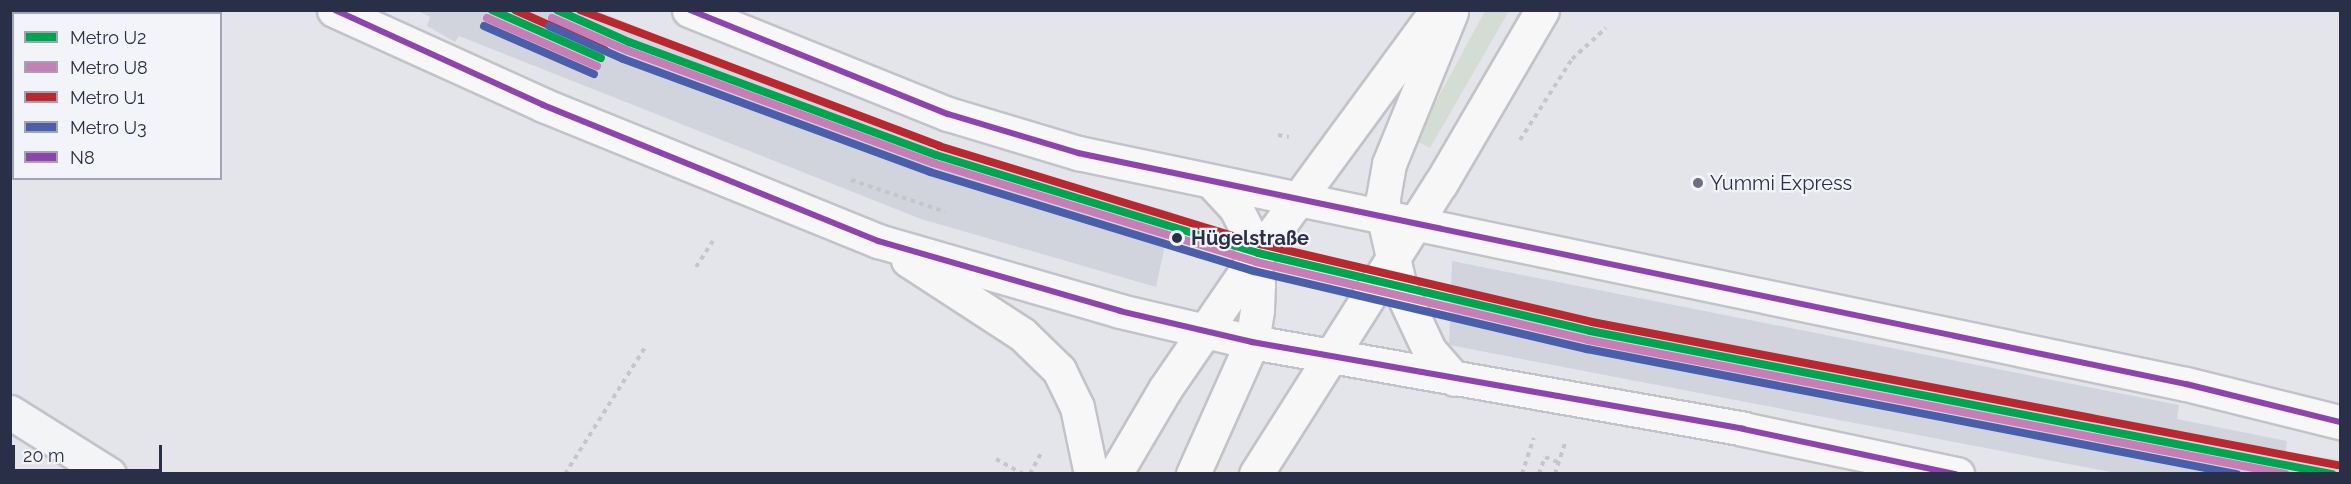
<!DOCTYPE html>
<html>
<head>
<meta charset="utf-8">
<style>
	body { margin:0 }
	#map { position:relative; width:2351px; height:484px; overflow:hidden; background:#e4e5ea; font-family:Raleway,sans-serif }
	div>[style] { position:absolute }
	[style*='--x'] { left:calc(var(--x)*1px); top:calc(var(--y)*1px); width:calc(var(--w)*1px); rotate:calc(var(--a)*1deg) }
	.built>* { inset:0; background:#d2d4dd }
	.green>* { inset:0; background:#d3ddd4 }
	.path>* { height:4px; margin-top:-2px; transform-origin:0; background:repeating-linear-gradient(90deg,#c5c6cc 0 4.5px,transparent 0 9px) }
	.roads { filter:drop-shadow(2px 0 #c2c3c8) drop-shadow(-2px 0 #c2c3c8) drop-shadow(0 2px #c2c3c8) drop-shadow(0 -2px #c2c3c8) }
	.minor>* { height:33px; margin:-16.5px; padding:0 16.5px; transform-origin:16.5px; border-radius:16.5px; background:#f3f4f6 }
	.primary>* { height:33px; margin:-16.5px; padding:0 16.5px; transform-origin:16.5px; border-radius:16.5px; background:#f7f7f8 }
	.bus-1>* { height:6px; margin:-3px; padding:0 3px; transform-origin:3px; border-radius:3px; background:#8e44ad }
	.metro-1>* { height:8px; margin:-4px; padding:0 4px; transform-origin:4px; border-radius:4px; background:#00a54f }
	.metro-2>* { height:8px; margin:-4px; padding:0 4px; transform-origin:4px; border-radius:4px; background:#c77db5 }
	.metro-3>* { height:8px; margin:-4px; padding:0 4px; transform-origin:4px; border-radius:4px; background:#b8282e }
	.metro-4>* { height:8px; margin:-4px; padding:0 4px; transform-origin:4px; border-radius:4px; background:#4a5eaa }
	.dots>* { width:16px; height:16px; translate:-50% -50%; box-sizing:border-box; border:3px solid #f2f4f9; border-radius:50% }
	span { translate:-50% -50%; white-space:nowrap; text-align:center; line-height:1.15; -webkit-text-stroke:4.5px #f2f4f9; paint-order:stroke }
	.poi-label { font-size:20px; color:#282f46 }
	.left { translate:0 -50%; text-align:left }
	.stop-label { font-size:20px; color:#282f46; font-weight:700 }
	.frame { position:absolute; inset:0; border:12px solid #282f46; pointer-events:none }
	.legend { position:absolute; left:12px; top:12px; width:210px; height:168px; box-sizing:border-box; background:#f2f4f9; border:2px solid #a1a5b1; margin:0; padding:8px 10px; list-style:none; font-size:18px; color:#282f46 }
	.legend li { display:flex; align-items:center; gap:12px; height:30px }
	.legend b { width:30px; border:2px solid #a1a5b1 }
	.scale { position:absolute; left:12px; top:445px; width:150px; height:27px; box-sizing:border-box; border:3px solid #282f46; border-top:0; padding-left:8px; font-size:18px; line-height:21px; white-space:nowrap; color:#282f46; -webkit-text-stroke:4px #f2f4f9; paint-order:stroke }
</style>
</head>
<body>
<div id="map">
	<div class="built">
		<i style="clip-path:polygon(418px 11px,598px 11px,935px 149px,1172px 212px,1156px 287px,921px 219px,459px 36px,455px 42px,427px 26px,430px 17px)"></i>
		<i style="clip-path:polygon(1452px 261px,2179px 405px,2177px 419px,2287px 441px,2286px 452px,2340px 460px,2340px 473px,2116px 473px,1449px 345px)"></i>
	</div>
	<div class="green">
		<i style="clip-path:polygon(1485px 11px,1509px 11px,1430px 148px,1415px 140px)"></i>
	</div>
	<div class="path">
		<i style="--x:1278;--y:135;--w:11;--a:10"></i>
		<i style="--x:1520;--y:140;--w:96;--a:-57.3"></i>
		<i style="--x:1572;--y:59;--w:46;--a:-42.4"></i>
		<i style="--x:851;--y:180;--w:100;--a:18.6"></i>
		<i style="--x:696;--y:267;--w:31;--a:-57"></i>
		<i style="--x:996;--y:459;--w:31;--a:29"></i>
		<i style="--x:565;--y:474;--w:151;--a:-57.7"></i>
		<i style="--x:1030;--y:474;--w:24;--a:-62"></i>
		<i style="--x:1522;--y:474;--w:38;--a:-72"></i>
		<i style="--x:1539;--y:474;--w:18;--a:-71"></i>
		<i style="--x:1545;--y:457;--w:16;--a:22"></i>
		<i style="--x:1555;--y:474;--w:35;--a:-72"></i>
	</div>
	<div class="roads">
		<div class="minor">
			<i style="--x:10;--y:32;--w:6;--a:-51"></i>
			<i style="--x:10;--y:412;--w:117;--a:32.1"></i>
		</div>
		<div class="primary">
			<i style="--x:334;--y:10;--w:230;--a:24.4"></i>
			<i style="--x:543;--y:105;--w:362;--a:22.1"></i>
			<i style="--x:878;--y:241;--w:252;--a:16.1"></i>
			<i style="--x:1120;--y:311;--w:136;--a:13.2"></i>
			<i style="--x:1252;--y:342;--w:499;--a:10"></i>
			<i style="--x:1743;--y:429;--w:219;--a:11.9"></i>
			<i style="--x:689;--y:10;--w:279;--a:21.9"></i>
			<i style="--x:948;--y:114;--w:136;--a:16.7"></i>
			<i style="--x:1078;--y:153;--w:1132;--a:11.78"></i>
			<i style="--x:2186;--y:384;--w:159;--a:13.9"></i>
			<i style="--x:1451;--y:12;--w:164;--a:112.2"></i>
			<i style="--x:1389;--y:164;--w:35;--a:100"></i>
			<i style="--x:1383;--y:198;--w:20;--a:87"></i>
			<i style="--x:1384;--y:218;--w:72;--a:77.1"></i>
			<i style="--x:1400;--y:288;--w:68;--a:64.9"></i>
			<i style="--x:1429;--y:350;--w:38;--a:49"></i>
			<i style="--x:908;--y:260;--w:136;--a:33"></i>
			<i style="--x:1022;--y:334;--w:52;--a:44.2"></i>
			<i style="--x:1059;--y:370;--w:41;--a:64.1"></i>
			<i style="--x:1077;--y:407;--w:68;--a:78.2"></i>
			<i style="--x:1115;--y:474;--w:99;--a:-59.5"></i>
			<i style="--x:1165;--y:389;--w:159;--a:-55.5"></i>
			<i style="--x:1255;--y:258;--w:308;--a:-53.7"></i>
			<i style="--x:1193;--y:474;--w:145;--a:-65.9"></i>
			<i style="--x:1252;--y:342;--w:32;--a:-81"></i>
			<i style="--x:1257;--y:310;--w:26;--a:-88"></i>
			<i style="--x:1258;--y:284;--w:53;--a:-100.9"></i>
			<i style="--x:1248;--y:232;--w:28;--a:-117"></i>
			<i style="--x:1235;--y:207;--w:33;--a:-133"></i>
			<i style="--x:1256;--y:474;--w:345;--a:-57.6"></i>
			<i style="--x:1441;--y:183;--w:200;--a:-59.7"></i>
		</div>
	</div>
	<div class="bus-1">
		<i style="--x:335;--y:10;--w:229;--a:24.5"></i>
		<i style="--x:543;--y:105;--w:362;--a:22.1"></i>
		<i style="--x:878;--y:241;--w:252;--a:16.1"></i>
		<i style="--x:1120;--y:311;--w:136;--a:13.2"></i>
		<i style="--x:1252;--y:342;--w:499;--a:10"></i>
		<i style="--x:1743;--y:429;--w:217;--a:12"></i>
		<i style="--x:690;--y:10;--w:278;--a:22"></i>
		<i style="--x:948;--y:114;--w:136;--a:16.7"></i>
		<i style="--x:1078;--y:153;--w:1132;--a:11.78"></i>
		<i style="--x:2186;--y:384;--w:159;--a:13.9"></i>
	</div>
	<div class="metro-1">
		<i style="--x:492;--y:10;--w:119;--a:23.8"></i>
		<i style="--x:557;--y:10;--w:79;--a:24"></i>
		<i style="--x:629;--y:42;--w:327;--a:20.2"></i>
		<i style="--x:936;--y:155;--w:337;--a:16.9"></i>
		<i style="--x:1258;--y:253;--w:341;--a:13.2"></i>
		<i style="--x:1590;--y:331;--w:756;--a:10.91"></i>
	</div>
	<div class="metro-2">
		<i style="--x:487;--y:18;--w:120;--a:23.6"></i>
		<i style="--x:552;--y:18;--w:81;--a:23.4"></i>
		<i style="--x:626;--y:50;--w:327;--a:20.2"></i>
		<i style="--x:933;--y:163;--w:338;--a:17"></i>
		<i style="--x:1256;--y:262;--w:341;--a:13.2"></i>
		<i style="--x:1588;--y:340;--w:710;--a:10.88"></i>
	</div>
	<div class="metro-3">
		<i style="--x:515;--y:10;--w:98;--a:24"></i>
		<i style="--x:580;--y:10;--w:384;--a:20.7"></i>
		<i style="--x:939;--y:146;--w:336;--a:17"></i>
		<i style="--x:1260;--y:244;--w:341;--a:13.2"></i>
		<i style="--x:1592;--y:322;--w:759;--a:10.87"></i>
	</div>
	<div class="metro-4">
		<i style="--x:484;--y:26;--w:120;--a:23.6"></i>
		<i style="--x:549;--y:26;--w:81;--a:24"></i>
		<i style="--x:623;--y:59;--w:327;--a:20.2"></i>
		<i style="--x:930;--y:172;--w:339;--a:17"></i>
		<i style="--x:1254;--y:271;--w:342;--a:13.2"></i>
		<i style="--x:1587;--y:349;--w:662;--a:10.89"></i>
	</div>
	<div class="dots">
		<i style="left:1698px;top:183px;background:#6a6f7f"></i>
		<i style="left:1177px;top:238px;background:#282f46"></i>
	</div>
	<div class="poi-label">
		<span class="left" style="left:1710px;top:183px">Yummi Express</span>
	</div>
	<div class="stop-label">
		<span class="left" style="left:1191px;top:238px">Hügelstraße</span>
	</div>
	<div class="frame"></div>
	<ul class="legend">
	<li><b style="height:8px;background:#00a54f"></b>Metro U2</li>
	<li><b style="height:8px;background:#c77db5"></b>Metro U8</li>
	<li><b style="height:8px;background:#b8282e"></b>Metro U1</li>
	<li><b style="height:8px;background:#4a5eaa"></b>Metro U3</li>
	<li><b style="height:8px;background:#8e44ad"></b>N8</li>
	</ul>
	<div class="scale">20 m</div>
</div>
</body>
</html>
